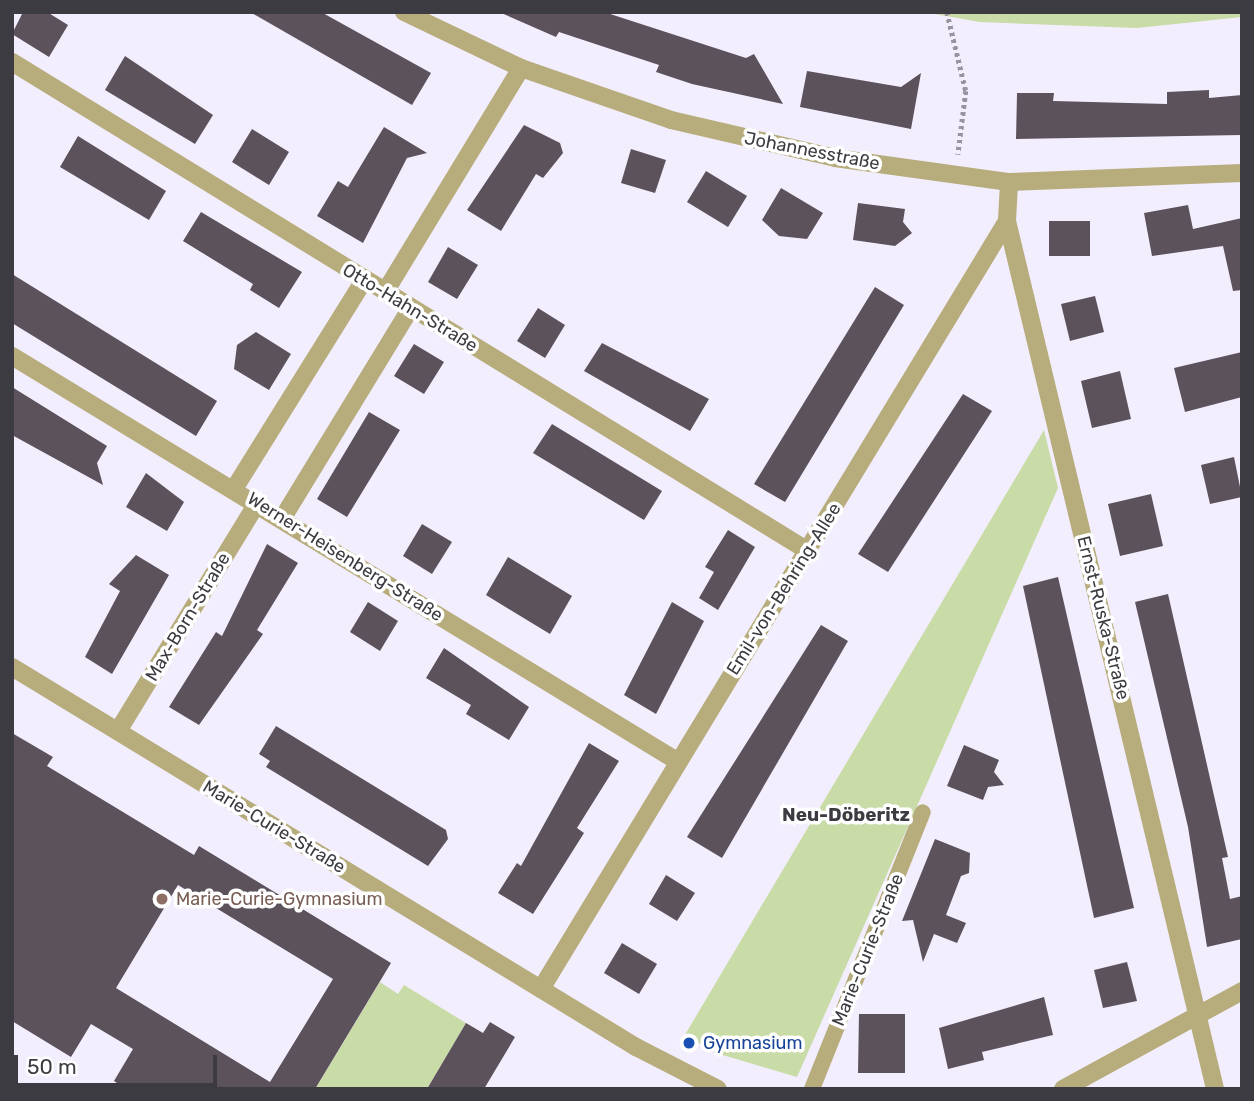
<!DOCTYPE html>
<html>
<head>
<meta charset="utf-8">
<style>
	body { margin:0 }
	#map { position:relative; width:1254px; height:1101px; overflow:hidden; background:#f3eefe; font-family:Rubik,sans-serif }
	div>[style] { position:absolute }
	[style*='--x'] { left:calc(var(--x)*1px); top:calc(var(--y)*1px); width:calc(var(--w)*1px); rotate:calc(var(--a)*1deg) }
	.green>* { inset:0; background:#c9dba6 }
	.building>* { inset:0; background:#5c525c }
	.path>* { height:4.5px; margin-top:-2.25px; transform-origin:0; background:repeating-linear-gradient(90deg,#97949f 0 3.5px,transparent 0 7px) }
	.lane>* { height:16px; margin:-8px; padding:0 8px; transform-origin:8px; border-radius:8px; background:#b7ac7c }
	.street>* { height:18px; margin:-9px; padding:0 9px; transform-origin:9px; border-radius:9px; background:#b7ac7c }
	.dots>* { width:19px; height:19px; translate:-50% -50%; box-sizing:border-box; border:4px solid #fff; border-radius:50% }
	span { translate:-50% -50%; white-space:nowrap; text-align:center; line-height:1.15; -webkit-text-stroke:7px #fff; paint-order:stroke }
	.street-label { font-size:18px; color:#3d3b42 }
	.education-label { font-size:18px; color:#785e54 }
	.left { translate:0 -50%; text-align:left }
	.transit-label { font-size:18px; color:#164399 }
	.neighbourhood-label { font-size:19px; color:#3d3b42; font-weight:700 }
	.frame { position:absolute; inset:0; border:14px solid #3d3b42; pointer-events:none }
	.scale { position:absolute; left:14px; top:1055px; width:203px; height:32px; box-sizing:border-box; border:4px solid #3d3b42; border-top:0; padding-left:9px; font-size:21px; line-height:24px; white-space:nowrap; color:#3d3b42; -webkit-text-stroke:5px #fff; paint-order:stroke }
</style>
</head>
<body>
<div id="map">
	<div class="green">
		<i style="clip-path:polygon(923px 12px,1242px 12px,1242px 17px,1137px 28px,980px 22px)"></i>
		<i style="clip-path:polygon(1044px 430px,1058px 488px,797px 1077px,709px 1051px,686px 1033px)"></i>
		<i style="clip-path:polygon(380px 982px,398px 994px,404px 985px,466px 1023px,427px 1089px,315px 1089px)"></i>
	</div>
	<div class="building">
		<i style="clip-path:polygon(23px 12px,47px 12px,68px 25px,49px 57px,12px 34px)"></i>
		<i style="clip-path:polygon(250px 12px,321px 12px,431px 73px,412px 105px)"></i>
		<i style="clip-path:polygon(499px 12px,604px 12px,746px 58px,754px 54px,783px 104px,692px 84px,656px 72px,659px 65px,559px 32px,556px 37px)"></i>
		<i style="clip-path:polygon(125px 56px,213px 115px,195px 144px,105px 90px)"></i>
		<i style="clip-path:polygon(807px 71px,901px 87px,921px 73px,911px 129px,800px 107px)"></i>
		<i style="clip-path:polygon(1209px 90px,1209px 98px,1242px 95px,1242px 135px,1016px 139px,1017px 93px,1054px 93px,1053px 101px,1167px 104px,1167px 92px)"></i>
		<i style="clip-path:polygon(524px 125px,560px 143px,563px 153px,543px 178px,536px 174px,501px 231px,467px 210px)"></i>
		<i style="clip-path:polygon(384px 127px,427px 153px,407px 158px,363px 243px,317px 216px,338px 181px,348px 187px)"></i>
		<i style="clip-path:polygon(252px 129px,289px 152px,269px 185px,232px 162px)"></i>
		<i style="clip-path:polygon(78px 136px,166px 191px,149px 220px,60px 167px)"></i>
		<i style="clip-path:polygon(631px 149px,666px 160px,655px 193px,621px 183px)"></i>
		<i style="clip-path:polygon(706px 171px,747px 196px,728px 227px,687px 202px)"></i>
		<i style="clip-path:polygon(781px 188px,823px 213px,807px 239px,779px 236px,762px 220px)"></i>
		<i style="clip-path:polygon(858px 203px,905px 209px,903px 222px,912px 233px,895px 246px,853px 240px)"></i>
		<i style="clip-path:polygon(1188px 205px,1193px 229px,1242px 218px,1242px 290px,1233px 291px,1223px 246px,1152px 256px,1144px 213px)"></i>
		<i style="clip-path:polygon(201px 212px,302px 272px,279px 308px,250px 290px,253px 284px,183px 241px)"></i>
		<i style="clip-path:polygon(1049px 221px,1090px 221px,1090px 256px,1049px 256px)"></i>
		<i style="clip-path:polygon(448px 247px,478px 265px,457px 299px,428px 282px)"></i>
		<i style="clip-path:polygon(12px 274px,217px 401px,196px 436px,12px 323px)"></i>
		<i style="clip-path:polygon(875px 287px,904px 305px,785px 502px,754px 484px)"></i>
		<i style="clip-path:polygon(1095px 296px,1104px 332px,1070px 341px,1061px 304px)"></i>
		<i style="clip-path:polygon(538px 308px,565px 325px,545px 358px,517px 341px)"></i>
		<i style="clip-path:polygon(256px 332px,291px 354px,269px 390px,234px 369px,237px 345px)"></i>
		<i style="clip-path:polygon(602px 343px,709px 399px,690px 431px,584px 371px)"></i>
		<i style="clip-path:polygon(414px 344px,444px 362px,424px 394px,394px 376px)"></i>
		<i style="clip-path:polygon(1242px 352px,1242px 397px,1185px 412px,1174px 368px)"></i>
		<i style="clip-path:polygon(1120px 371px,1131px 419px,1092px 428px,1081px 381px)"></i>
		<i style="clip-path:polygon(12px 387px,107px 446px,97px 463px,103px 485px,12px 435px)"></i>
		<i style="clip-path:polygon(963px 394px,992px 411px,888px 572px,858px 554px)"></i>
		<i style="clip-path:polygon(369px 412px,400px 430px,347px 517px,317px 499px)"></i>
		<i style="clip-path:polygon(552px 424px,662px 491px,644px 520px,533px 453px)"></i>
		<i style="clip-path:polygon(1234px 457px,1242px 497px,1210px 504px,1201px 465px)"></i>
		<i style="clip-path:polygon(146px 473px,184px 502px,167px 531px,126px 507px)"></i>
		<i style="clip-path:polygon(1151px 494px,1163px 546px,1120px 556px,1108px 504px)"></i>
		<i style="clip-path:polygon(422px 524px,452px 542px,432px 574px,403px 556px)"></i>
		<i style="clip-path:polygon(728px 530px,755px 547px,718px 610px,699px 598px,714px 572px,705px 567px)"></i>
		<i style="clip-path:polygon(267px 544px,298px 563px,257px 630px,263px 634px,199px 725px,169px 707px,216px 632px,222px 636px)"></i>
		<i style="clip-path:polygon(136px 555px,169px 575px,112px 674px,85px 657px,120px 591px,109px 584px)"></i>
		<i style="clip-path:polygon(508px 557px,572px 596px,550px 634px,486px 595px)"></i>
		<i style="clip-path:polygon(1058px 577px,1134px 908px,1094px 918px,1023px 586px)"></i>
		<i style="clip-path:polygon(1168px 594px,1228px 857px,1222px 858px,1230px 899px,1242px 896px,1242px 939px,1207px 947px,1188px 827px,1135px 602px)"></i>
		<i style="clip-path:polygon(368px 602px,398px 621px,380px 651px,350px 632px)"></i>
		<i style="clip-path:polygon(672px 602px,704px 621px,656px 714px,624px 695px)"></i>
		<i style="clip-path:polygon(821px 625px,848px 641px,722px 858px,687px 837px)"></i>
		<i style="clip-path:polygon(444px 648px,529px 707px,509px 740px,466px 714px,471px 705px,426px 678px)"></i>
		<i style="clip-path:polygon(276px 726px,446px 830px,448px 839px,428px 866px,266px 767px,270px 761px,259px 754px)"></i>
		<i style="clip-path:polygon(evenodd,12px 733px,53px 757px,47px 766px,194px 855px,199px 846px,391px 963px,315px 1089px,126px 1089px,114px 1081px,133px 1049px,91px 1024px,71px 1057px,12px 1021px,12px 733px,178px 885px,333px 979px,270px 1082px,116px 988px,178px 885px)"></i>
		<i style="clip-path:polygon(589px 743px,619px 761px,577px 828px,584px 833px,533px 914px,498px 893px,517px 863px,521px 866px)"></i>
		<i style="clip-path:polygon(964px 745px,999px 760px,994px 772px,1004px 785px,988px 787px,983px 800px,947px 786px)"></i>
		<i style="clip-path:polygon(935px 839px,970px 853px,969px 873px,961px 876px,946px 915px,966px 923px,957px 943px,934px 934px,923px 962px,913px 920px,902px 921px)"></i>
		<i style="clip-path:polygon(666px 875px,695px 893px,677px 921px,649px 904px)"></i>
		<i style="clip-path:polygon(622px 943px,657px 964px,639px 994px,604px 973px)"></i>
		<i style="clip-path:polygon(1127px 962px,1137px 1001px,1103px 1008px,1094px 970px)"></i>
		<i style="clip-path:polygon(1044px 997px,1053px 1035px,982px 1052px,984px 1060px,948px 1069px,939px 1028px)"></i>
		<i style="clip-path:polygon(859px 1014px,905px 1014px,905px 1073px,858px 1073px)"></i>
		<i style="clip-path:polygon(490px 1022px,515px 1037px,484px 1089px,427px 1089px,466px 1023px,483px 1033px)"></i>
	</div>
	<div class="path">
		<i style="--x:947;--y:12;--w:81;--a:76.5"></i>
		<i style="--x:966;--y:91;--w:64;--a:97.1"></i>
	</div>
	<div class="lane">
		<i style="--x:812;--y:1089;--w:298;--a:-68.2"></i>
	</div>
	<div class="street">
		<i style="--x:404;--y:12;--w:130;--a:25.6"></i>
		<i style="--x:521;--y:68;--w:159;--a:19.1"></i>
		<i style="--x:671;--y:120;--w:168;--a:13"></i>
		<i style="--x:835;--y:158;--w:176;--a:7.9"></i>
		<i style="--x:1009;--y:182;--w:233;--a:-2.2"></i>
		<i style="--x:12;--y:62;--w:934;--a:31.56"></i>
		<i style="--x:1007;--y:221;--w:893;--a:76.52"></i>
		<i style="--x:385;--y:292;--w:262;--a:-58.7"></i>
		<i style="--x:12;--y:356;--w:779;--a:31.34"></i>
		<i style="--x:234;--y:489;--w:246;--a:-58.1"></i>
		<i style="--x:282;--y:519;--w:247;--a:-58.6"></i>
		<i style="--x:12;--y:667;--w:731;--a:31.34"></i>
		<i style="--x:636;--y:1047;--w:92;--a:27.1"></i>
		<i style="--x:118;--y:731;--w:267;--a:-58.6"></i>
		<i style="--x:541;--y:989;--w:898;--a:-58.75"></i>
		<i style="--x:1007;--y:221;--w:39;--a:-87"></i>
		<i style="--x:1063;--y:1089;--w:204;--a:-28.7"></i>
	</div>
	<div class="dots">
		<i style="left:162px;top:899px;background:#8d6e63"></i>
		<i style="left:689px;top:1043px;background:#1a4fb4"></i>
	</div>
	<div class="street-label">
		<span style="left:812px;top:151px;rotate:11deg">Johannesstraße</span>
		<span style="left:410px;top:308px;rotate:31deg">Otto-Hahn-Straße</span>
		<span style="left:345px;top:557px;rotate:32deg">Werner-Heisenberg-Straße</span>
		<span style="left:784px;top:589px;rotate:-58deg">Emil-von-Behring-Allee</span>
		<span style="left:188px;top:617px;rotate:-59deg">Max-Born-Straße</span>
		<span style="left:1103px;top:618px;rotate:76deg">Ernst-Ruska-Straße</span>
		<span style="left:274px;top:827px;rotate:31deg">Marie-Curie-Straße</span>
		<span style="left:868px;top:950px;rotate:-68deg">Marie-Curie-Straße</span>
	</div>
	<div class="education-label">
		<span class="left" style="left:176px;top:899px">Marie-Curie-Gymnasium</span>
	</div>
	<div class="transit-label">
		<span class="left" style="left:703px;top:1043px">Gymnasium</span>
	</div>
	<div class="neighbourhood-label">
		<span style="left:846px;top:815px">Neu-Döberitz</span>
	</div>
	<div class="frame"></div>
	<div class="scale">50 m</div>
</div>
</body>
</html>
